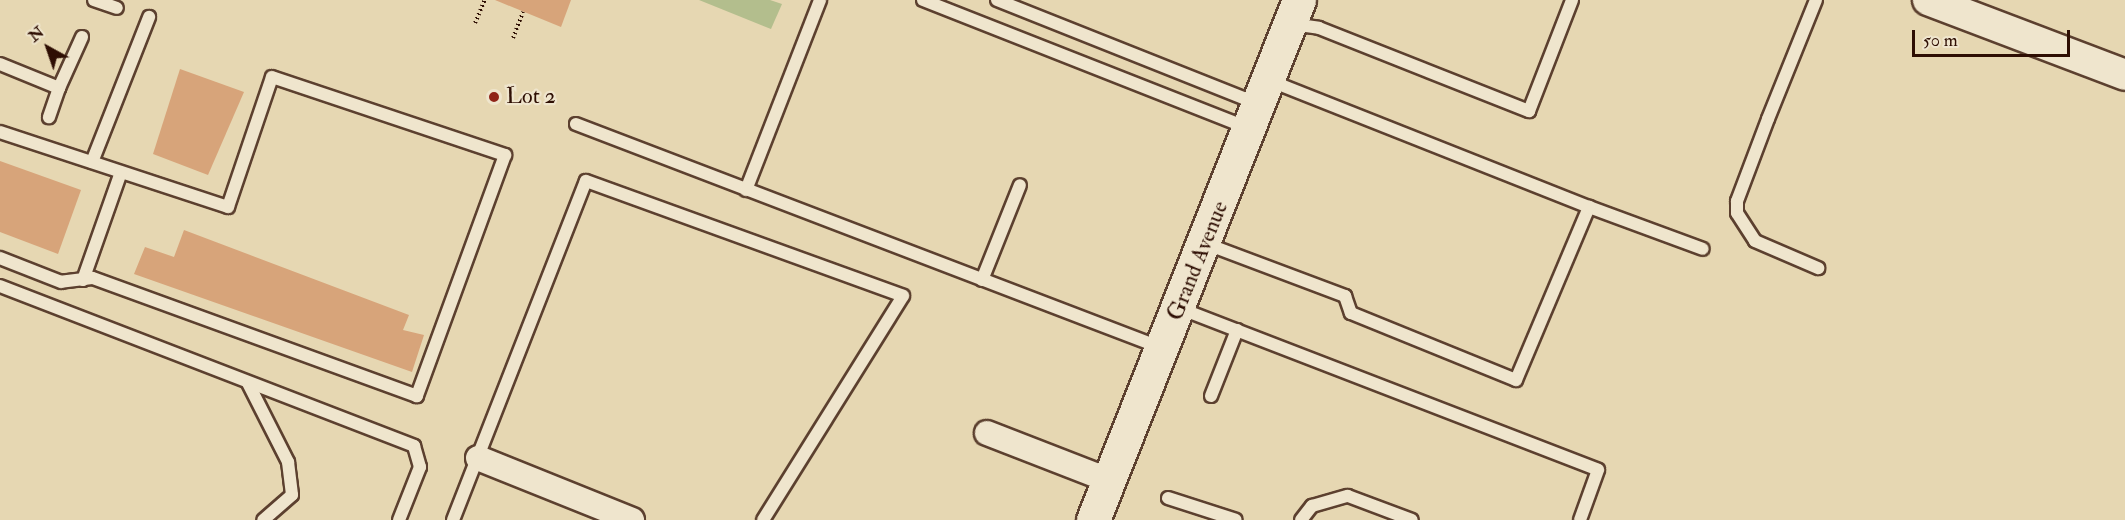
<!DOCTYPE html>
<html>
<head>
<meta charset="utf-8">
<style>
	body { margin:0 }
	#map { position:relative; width:2125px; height:520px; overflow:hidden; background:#e6d7b2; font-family:"IM FELL Double Pica",serif }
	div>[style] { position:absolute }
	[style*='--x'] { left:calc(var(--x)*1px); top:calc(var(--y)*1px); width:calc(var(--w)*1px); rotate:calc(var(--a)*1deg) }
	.green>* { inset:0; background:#b3be8d }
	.building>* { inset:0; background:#d7a47a }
	.path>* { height:4px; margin-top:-2px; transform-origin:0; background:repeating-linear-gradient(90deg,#2e0e03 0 1.5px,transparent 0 4.5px) }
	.roads { filter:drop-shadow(2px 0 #5c402f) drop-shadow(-2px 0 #5c402f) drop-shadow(0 2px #5c402f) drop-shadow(0 -2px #5c402f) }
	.service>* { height:12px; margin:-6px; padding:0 6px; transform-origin:6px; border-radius:6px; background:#efe5cd }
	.minor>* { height:24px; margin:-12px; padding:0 12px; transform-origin:12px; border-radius:12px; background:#efe5cd }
	.tertiary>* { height:30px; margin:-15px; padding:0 15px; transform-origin:15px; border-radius:15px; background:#efe5cd }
	.secondary>* { height:33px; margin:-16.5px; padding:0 16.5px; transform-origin:16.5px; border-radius:16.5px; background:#efe5cd }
	.dots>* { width:16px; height:16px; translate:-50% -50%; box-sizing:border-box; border:3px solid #efe5cd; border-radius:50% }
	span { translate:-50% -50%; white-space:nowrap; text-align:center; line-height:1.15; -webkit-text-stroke:4.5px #efe5cd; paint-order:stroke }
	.poi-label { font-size:22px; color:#2e0e03 }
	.left { translate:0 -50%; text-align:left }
	.street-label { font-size:22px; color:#2e0e03 }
	.north { position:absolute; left:18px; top:18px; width:60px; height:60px; -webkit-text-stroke:4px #efe5cd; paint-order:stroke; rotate:320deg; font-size:16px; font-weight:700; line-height:24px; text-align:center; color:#2e0e03 }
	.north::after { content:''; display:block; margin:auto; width:21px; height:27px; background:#2e0e03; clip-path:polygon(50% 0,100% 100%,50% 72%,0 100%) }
	.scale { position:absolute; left:1912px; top:30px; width:158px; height:27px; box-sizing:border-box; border:3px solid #2e0e03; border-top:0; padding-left:8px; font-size:18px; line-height:21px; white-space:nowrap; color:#2e0e03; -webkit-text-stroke:4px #efe5cd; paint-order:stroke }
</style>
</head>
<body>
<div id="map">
	<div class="green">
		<i style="clip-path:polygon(699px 0,770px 0,782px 4px,771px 29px)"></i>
	</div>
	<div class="building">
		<i style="clip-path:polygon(495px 0,571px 0,561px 27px)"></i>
		<i style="clip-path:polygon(180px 69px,244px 92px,208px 175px,153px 154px)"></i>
		<i style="clip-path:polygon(0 161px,81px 190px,58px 254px,0 232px)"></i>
		<i style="clip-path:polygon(184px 230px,409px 315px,403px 330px,424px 335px,412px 372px,134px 274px,145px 247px,174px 257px)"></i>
	</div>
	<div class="path">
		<i style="--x:475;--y:23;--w:25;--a:-67"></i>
		<i style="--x:513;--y:38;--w:28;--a:-69"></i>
	</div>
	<div class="roads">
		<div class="service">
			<i style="--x:94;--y:0;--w:24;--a:19"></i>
			<i style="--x:923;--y:0;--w:347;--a:21.5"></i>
			<i style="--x:997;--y:0;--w:279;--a:21.7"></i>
			<i style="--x:1816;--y:0;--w:128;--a:112"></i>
			<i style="--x:1768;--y:119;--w:88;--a:110.7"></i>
			<i style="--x:1737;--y:201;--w:12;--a:90"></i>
			<i style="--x:1737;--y:213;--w:33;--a:57"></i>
			<i style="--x:1755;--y:241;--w:69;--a:23.2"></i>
			<i style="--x:1292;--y:24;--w:27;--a:8"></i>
			<i style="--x:1319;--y:28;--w:226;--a:21.6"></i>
			<i style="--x:1529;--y:111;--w:119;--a:-68.8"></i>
			<i style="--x:0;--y:64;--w:64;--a:22.1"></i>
			<i style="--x:59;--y:88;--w:31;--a:109"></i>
			<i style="--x:59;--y:88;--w:56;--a:-65.7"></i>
			<i style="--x:576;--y:124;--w:624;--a:20.93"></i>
			<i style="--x:0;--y:132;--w:240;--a:18.2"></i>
			<i style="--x:228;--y:207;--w:137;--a:-71.3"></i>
			<i style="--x:272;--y:77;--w:246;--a:18.5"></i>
			<i style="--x:505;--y:155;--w:257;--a:110.1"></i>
			<i style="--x:417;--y:396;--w:346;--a:-160"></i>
			<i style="--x:92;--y:278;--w:31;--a:173"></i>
			<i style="--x:61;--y:282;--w:66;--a:-158.5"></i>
			<i style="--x:92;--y:162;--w:156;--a:-68.5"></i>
			<i style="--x:746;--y:190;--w:204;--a:-68.7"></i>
			<i style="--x:1589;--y:207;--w:121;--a:20.2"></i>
			<i style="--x:1204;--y:243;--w:151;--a:20.6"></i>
			<i style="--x:1345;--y:296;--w:18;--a:71"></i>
			<i style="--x:1351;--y:313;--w:178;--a:22.1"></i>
			<i style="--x:1516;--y:380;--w:188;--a:-67.1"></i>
			<i style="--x:1589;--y:207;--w:343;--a:-158.4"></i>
			<i style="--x:83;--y:280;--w:114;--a:-70.6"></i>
			<i style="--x:982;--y:280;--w:102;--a:-68.2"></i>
			<i style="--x:0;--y:286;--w:444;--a:21.1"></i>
			<i style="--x:414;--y:446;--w:22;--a:74"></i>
			<i style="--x:420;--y:467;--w:57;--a:111.6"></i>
			<i style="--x:1179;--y:308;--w:449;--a:21.1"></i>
			<i style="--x:1598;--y:470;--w:53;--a:109.8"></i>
			<i style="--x:248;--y:383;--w:89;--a:63.1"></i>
			<i style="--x:288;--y:462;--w:33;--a:83"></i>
			<i style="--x:292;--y:495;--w:38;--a:139"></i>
			<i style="--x:1211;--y:396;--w:71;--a:-68.5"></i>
			<i style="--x:1168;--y:498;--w:71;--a:17.9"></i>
			<i style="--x:453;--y:520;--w:364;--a:-68.6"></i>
			<i style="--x:586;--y:181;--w:337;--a:19.9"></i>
			<i style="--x:903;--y:296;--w:264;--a:122"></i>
			<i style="--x:1301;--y:520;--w:18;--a:-52"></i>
			<i style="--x:1312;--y:506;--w:37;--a:-16"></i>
			<i style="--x:1348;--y:496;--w:68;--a:20.6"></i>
		</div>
		<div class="minor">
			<i style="--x:987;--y:433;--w:130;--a:21.2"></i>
			<i style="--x:478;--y:458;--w:166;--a:21.9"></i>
		</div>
		<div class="tertiary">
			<i style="--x:1928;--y:0;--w:211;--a:20.8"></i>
		</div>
		<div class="secondary">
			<i style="--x:1093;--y:520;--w:559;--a:-68.39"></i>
		</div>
	</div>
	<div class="dots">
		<i style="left:494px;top:97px;background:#8f2418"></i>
	</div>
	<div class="poi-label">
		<span class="left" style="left:506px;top:97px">Lot 2</span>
	</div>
	<div class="street-label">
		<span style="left:1198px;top:261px;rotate:-68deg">Grand Avenue</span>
	</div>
	<div class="north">N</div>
	<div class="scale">50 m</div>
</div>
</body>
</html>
